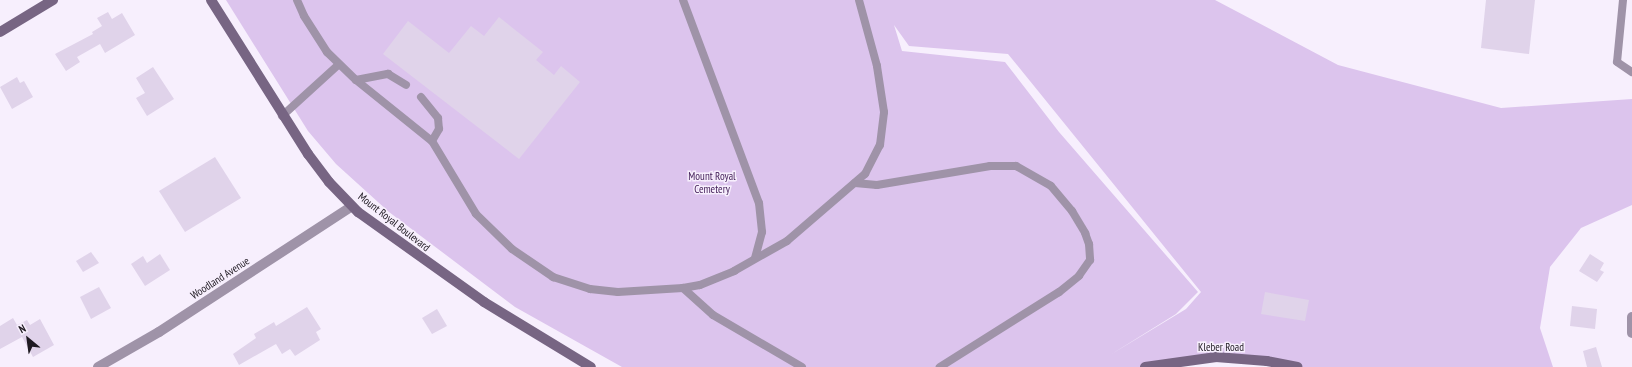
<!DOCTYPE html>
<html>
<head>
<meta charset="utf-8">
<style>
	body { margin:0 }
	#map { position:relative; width:1632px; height:367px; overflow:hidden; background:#f7effd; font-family:"PT Sans Narrow",sans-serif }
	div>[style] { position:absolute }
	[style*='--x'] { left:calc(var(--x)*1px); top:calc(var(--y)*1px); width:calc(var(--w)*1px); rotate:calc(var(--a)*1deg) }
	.green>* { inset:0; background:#dcc4ed }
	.building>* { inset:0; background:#e0d3ea }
	.lane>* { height:8px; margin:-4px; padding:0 4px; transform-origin:4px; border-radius:4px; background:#9f93a8 }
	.street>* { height:10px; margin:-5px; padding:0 5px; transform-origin:5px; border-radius:5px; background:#9f93a8 }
	.secondary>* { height:10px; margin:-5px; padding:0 5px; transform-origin:5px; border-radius:5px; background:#776583 }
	span { translate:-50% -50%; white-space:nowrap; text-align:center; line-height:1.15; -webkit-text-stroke:3px #f7effd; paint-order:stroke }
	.park-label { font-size:11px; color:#401b56 }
	.street-label { font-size:11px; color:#1f1a22 }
	.north { position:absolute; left:8px; top:319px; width:40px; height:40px; -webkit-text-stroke:3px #f7effd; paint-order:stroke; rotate:331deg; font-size:11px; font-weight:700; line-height:16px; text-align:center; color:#1f1a22 }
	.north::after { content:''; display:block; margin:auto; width:14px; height:18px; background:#1f1a22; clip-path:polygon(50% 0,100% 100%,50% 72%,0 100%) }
</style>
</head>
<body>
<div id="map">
	<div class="green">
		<i style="clip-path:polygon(evenodd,226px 0,1215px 0,1338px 65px,1501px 108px,1632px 99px,1632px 205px,1581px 228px,1550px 267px,1540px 328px,1553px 367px,1297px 367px,1245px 358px,1145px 367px,622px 367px,515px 307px,389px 212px,336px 164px,308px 131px,226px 0,894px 25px,909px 46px,1008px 54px,1201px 292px,1186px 309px,1110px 355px,1176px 314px,1198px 292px,1059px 132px,1005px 62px,902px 51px,894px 25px)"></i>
	</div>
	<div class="building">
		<i style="clip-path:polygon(1486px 0,1535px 0,1529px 54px,1481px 48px)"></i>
		<i style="clip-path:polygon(108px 12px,112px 19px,122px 13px,135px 35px,105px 53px,100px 44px,77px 57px,80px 62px,66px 71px,55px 54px,93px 34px,92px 32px,102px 26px,97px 18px)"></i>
		<i style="clip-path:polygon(499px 17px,543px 52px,536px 60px,554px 75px,561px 66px,580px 82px,519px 159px,383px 54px,408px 21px,449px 53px,471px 26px,484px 36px)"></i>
		<i style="clip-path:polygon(153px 67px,174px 99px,147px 116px,136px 98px,145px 93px,136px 78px)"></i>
		<i style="clip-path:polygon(17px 77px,20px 83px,24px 81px,33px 97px,12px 109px,0 87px)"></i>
		<i style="clip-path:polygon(215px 157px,241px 198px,185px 232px,159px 191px)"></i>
		<i style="clip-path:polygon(91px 252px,99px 263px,83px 272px,76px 261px)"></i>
		<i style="clip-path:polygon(160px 254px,170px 270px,145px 286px,131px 264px,143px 256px,147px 263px)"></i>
		<i style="clip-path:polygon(1590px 254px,1604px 263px,1600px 270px,1604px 272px,1597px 282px,1579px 271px)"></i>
		<i style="clip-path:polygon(99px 287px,111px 308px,91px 319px,80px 297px)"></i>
		<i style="clip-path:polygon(1265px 292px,1309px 300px,1305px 321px,1261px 314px)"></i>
		<i style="clip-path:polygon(1572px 306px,1597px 309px,1595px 329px,1570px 326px)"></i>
		<i style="clip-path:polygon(307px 307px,321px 329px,316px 332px,320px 340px,295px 356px,290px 349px,282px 354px,276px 344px,239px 365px,233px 354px,256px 338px,254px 334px,274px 322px,276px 326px)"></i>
		<i style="clip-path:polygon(437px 309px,447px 326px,432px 334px,422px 318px)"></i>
		<i style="clip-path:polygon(13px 318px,17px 325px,27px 320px,30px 325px,40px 319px,54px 345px,33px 357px,22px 337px,0 349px,0 326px)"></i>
		<i style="clip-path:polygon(1596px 347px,1602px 367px,1587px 367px,1583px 351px)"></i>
	</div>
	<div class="lane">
		<i style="--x:297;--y:0;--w:17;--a:66"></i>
		<i style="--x:304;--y:16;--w:43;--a:57.4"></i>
		<i style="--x:327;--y:52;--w:40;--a:44"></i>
		<i style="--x:356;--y:80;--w:97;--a:38.8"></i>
		<i style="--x:432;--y:141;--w:85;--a:58.9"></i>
		<i style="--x:476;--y:214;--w:50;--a:44.2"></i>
		<i style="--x:512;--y:249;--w:50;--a:34.3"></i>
		<i style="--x:553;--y:277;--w:39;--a:18"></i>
		<i style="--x:590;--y:289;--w:28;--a:6"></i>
		<i style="--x:618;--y:292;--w:65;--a:-3.5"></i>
		<i style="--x:683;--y:288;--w:17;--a:-10"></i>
		<i style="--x:700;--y:285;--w:37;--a:-22"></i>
		<i style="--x:734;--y:271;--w:61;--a:-29.5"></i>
		<i style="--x:787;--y:241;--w:103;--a:-40.7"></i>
		<i style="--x:865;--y:174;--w:33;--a:-63"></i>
		<i style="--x:880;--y:145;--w:33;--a:-83"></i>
		<i style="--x:884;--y:112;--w:47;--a:-98.7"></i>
		<i style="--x:877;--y:66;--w:68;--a:-105.3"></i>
		<i style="--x:683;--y:0;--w:217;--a:69.5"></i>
		<i style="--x:759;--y:203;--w:29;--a:84"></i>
		<i style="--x:762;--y:232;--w:27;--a:105"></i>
		<i style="--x:1623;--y:0;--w:62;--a:95.5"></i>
		<i style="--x:1617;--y:62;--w:18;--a:34"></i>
		<i style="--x:356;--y:80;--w:33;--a:-11"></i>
		<i style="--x:388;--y:74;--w:21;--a:31"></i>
		<i style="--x:421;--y:97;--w:27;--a:51"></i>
		<i style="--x:438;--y:118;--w:11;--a:85"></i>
		<i style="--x:439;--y:129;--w:14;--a:120"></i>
		<i style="--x:282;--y:116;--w:76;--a:-42.3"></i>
		<i style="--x:855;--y:183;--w:22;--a:5"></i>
		<i style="--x:877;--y:185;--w:115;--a:-9.5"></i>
		<i style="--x:990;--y:166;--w:26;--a:0"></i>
		<i style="--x:1016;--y:166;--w:40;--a:29.7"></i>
		<i style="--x:1051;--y:186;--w:33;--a:50"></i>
		<i style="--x:1072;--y:211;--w:26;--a:59"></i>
		<i style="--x:1085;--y:233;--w:12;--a:70"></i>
		<i style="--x:1089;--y:244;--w:16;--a:86"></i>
		<i style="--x:1090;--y:260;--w:19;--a:125"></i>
		<i style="--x:1079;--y:276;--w:26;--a:141"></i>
		<i style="--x:1059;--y:292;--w:141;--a:147.8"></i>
		<i style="--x:683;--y:288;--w:40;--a:42"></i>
		<i style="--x:713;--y:315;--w:103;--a:30.3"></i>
	</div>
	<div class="street">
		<i style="--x:1632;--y:317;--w:16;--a:90"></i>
		<i style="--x:98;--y:367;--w:70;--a:-29.8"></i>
		<i style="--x:159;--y:332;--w:230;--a:-33.1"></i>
	</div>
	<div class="secondary">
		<i style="--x:211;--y:0;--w:182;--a:57.8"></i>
		<i style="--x:308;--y:154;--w:35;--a:53"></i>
		<i style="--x:329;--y:182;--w:42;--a:46"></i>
		<i style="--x:358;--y:212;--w:155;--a:35.5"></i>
		<i style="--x:484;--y:302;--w:125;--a:31.3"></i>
		<i style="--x:0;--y:32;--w:62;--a:-31.1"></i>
		<i style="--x:1145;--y:367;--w:72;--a:-8"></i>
		<i style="--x:1216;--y:357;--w:51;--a:4.5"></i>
		<i style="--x:1267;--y:361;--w:31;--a:11"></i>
	</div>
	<div class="park-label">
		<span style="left:712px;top:183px">Mount Royal<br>Cemetery</span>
	</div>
	<div class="street-label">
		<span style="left:394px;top:222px;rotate:38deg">Mount Royal Boulevard</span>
		<span style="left:220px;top:278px;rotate:-33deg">Woodland Avenue</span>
		<span style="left:1221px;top:347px">Kleber Road</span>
	</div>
	<div class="north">N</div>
</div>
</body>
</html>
